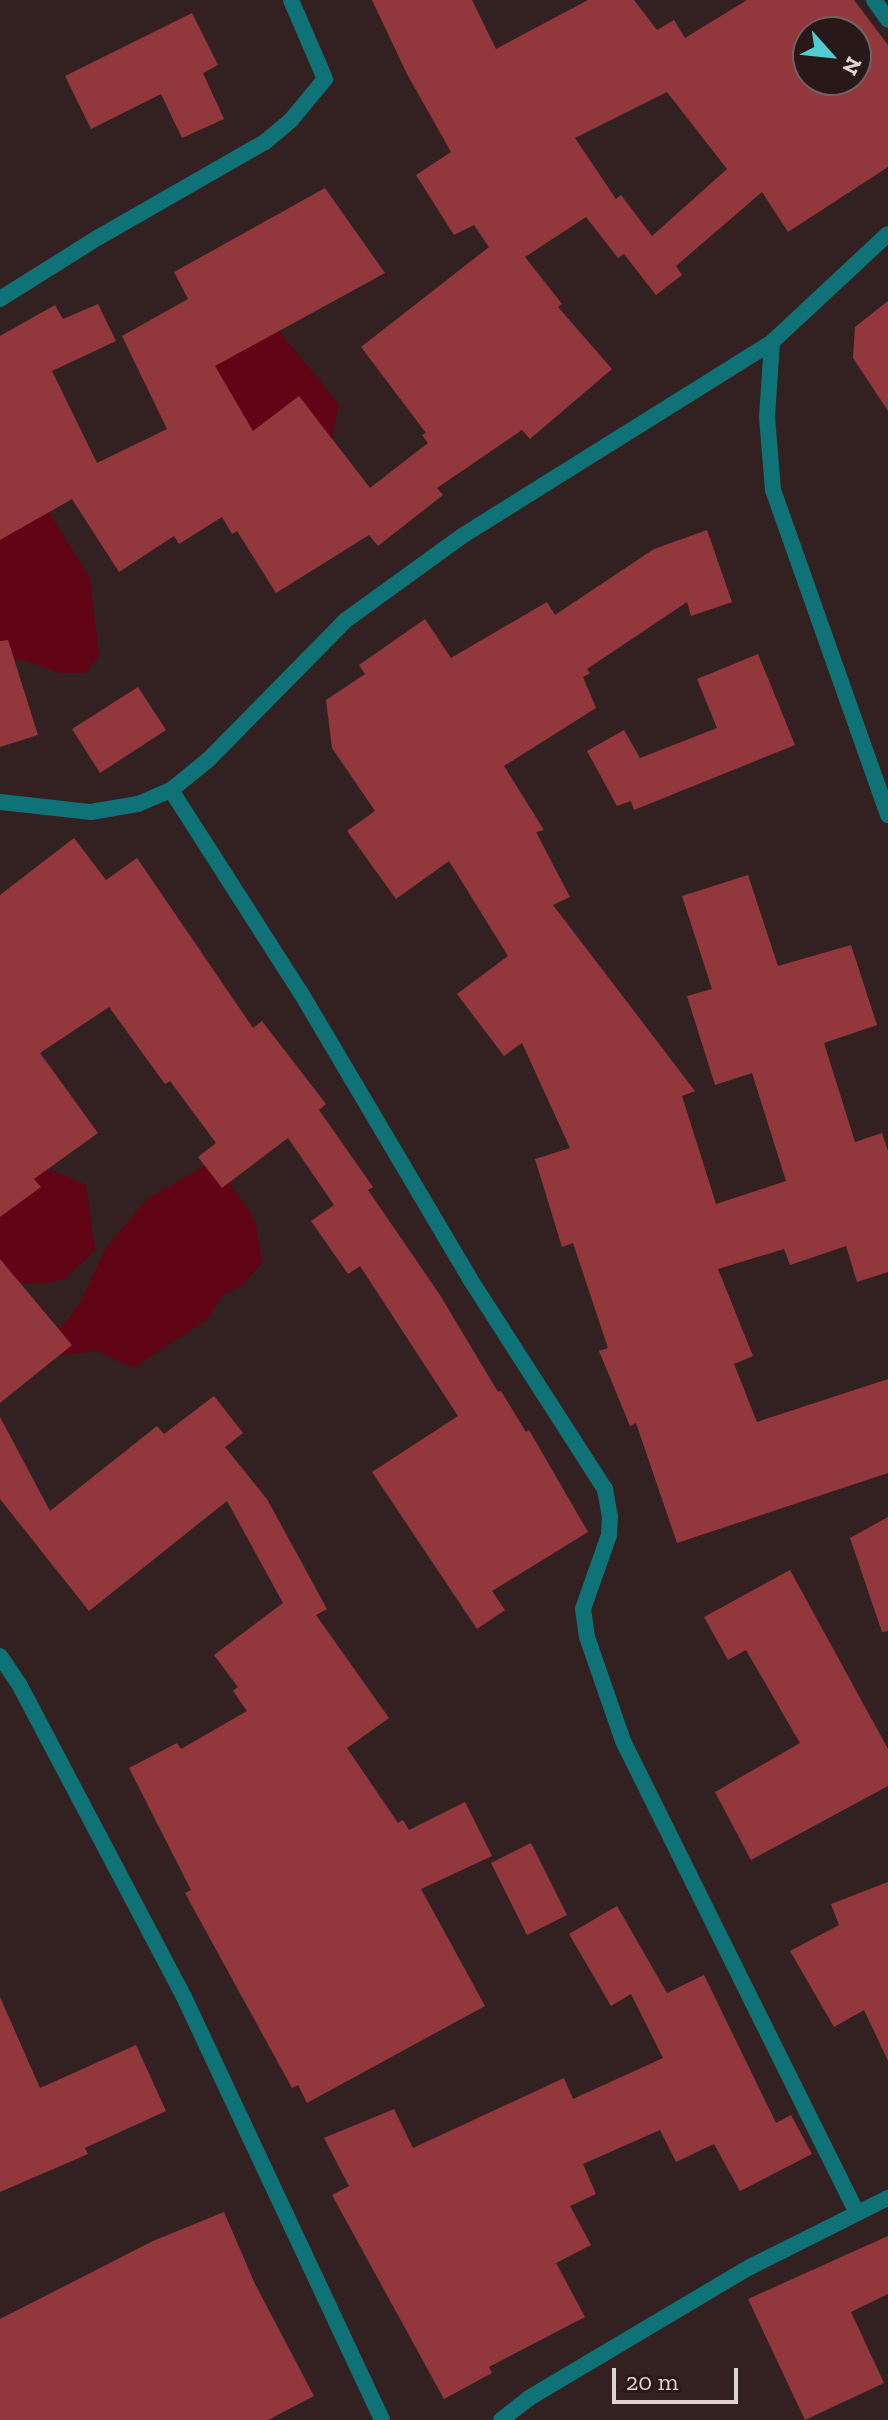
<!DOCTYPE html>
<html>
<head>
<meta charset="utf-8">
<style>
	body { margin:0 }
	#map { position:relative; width:888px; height:2420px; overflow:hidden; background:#332121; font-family:"Zilla Slab",serif }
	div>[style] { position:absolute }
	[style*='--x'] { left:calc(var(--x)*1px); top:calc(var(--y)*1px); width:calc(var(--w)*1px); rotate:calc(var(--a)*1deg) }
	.green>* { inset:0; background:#610415 }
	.building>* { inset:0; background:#92383c }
	.street>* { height:16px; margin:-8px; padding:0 8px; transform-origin:8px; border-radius:8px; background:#0f7277 }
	span { translate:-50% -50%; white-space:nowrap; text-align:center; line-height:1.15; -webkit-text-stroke:8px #291818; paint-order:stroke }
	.north { position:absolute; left:792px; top:16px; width:80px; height:80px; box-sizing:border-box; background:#291818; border:2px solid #726363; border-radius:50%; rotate:117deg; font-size:22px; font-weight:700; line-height:32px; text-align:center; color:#e0d3d3 }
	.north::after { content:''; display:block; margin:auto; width:28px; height:36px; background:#51ccd2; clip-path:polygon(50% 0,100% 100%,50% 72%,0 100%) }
	.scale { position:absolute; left:612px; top:2368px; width:126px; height:36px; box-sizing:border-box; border:4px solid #e0d3d3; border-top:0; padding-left:10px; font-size:24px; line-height:28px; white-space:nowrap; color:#e0d3d3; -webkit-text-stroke:6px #291818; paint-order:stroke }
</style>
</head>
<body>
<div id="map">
	<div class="green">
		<i style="clip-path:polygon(272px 323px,339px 404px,331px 442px,202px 436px,217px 354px)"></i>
		<i style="clip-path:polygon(45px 506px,90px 578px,99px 655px,86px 673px,60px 673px,27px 661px,0 657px,0 523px)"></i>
		<i style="clip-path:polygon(214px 1161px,255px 1220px,262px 1263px,242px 1286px,223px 1295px,206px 1320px,133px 1368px,98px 1351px,61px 1355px,50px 1340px,79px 1305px,106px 1248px,147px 1199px)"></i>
		<i style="clip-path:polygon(32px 1162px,86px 1185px,95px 1250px,65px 1279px,42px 1284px,6px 1282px,0 1276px,0 1169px)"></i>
	</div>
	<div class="building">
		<i style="clip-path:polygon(evenodd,372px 0,472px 0,496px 49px,588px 0,634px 0,657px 30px,674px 20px,685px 38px,747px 0,854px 0,888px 45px,888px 167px,788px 232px,762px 192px,676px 266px,682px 275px,656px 295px,624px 254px,618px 258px,586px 217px,525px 257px,562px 304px,558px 307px,612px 369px,530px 439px,522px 430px,437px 488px,443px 495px,378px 546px,369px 535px,276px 593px,237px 531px,232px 534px,222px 517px,179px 544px,174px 536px,119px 572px,72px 499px,0 540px,0 336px,55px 305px,63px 319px,98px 304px,116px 341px,52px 371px,97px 463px,167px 429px,122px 336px,188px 299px,174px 272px,325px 188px,385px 273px,215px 366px,253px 431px,299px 396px,370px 488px,428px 443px,422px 435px,426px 433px,361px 347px,489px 247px,474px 225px,454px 235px,416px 175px,451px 152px,407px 74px,372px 0,808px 32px,856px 32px,856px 80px,808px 80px,808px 32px,372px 0,667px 92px,727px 169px,652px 236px,621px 195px,616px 199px,575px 138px,667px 92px)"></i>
		<i style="clip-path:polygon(192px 13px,218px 65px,203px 73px,224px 119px,182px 138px,161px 94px,91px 129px,65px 76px)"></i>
		<i style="clip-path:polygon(888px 301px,888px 411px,853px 358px,855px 327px)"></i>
		<i style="clip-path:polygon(707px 530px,732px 602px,691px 616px,687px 602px,587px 669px,590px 673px,583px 677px,596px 708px,504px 766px,544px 830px,536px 832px,570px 897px,553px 905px,695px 1091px,682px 1096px,716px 1204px,786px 1181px,752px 1073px,715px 1085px,687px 996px,712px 989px,682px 896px,748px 875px,778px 966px,851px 945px,877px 1025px,824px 1043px,855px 1142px,882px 1133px,888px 1151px,888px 1272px,857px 1282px,846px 1246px,790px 1265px,784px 1249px,718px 1269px,753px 1356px,734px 1364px,757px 1422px,888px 1379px,888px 1473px,677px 1543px,636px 1423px,630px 1426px,599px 1351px,608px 1348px,573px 1243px,562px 1247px,535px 1159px,570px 1148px,522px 1043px,504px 1056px,457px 994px,508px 956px,449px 861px,396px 899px,347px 831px,375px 811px,332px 748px,326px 700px,365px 674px,359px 665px,425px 619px,451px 658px,547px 602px,555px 615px,654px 549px)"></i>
		<i style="clip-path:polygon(8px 640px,38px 735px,0 747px,0 641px)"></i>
		<i style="clip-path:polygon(758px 654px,795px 745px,634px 810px,631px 801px,617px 806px,587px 751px,624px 730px,640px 758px,717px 728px,697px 679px)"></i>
		<i style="clip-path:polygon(138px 687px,166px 730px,100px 773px,72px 729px)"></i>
		<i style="clip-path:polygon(74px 838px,106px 880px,137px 858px,253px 1028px,262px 1021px,326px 1104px,319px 1110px,373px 1187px,368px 1190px,440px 1295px,498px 1392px,501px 1391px,526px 1432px,529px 1430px,588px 1532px,492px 1591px,505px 1610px,477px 1629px,372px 1472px,458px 1416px,360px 1266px,348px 1274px,311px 1221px,334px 1205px,288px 1138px,222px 1188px,198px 1157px,216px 1143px,170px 1081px,165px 1084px,109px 1007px,40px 1053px,98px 1133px,34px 1179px,41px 1187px,0 1217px,0 895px)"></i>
		<i style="clip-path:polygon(0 1259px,72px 1345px,0 1403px)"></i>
		<i style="clip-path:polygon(214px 1396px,243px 1433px,225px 1447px,267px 1499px,327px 1609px,316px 1615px,389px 1718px,347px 1748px,398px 1823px,403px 1820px,409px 1830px,465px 1802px,492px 1856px,421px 1889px,485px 2006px,307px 2103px,298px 2085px,292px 2088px,185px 1893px,191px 1890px,129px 1768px,177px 1743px,181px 1749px,247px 1711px,233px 1691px,238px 1687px,214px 1655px,283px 1603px,227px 1501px,89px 1611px,0 1499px,0 1417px,50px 1511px,157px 1426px,164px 1434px)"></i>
		<i style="clip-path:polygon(888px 1517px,888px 1631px,882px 1632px,850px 1538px)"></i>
		<i style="clip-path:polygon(790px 1570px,888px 1749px,888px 1786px,751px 1860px,715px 1792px,800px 1743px,746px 1650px,728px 1660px,704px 1617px)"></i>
		<i style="clip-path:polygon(531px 1843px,567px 1915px,527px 1935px,491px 1863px)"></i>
		<i style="clip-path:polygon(888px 1882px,888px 2061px,864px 2010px,834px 2027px,790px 1951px,839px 1925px,831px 1904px)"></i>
		<i style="clip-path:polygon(617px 1906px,667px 1993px,704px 1975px,776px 2123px,791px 2115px,812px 2154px,740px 2191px,714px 2144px,676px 2162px,660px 2130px,583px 2164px,596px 2194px,570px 2206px,591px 2245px,556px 2263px,585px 2317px,489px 2367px,492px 2373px,444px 2399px,332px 2195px,349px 2186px,324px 2138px,394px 2109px,413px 2148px,564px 2078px,573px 2099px,663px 2058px,631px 1994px,611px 2006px,569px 1934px)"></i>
		<i style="clip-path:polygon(0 1997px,40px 2088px,136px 2045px,166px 2111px,85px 2148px,88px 2154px,0 2192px)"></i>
		<i style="clip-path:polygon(224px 2212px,255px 2284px,314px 2396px,268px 2420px,0 2420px,0 2319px,153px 2241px)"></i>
		<i style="clip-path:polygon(888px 2236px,888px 2294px,851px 2312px,884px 2383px,805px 2420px,748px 2299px)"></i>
	</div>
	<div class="street">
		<i style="--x:874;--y:0;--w:24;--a:55"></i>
		<i style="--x:0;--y:299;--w:117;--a:-32.1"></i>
		<i style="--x:99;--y:237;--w:191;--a:-29.8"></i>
		<i style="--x:265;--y:142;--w:34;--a:-40"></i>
		<i style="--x:291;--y:120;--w:53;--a:-50.3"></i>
		<i style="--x:325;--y:79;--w:86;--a:-113.3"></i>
		<i style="--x:772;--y:342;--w:75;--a:93.8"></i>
		<i style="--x:767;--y:417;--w:73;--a:85.3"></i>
		<i style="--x:773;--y:490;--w:345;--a:70.5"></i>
		<i style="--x:171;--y:790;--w:241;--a:57.4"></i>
		<i style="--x:301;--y:993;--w:332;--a:59.4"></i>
		<i style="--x:470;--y:1279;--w:250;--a:57.3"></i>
		<i style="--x:605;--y:1489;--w:27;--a:80"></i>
		<i style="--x:610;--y:1516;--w:19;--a:93"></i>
		<i style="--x:609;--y:1535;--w:78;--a:109.4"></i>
		<i style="--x:583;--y:1609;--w:28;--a:82"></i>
		<i style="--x:587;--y:1637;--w:110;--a:70.9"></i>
		<i style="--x:623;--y:1741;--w:527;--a:63.63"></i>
		<i style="--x:0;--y:802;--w:92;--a:6.3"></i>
		<i style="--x:91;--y:812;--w:48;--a:-9.7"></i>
		<i style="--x:138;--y:804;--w:36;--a:-23"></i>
		<i style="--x:171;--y:790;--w:48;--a:-39"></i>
		<i style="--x:208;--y:760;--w:197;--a:-45.4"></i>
		<i style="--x:346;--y:620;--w:143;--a:-35.9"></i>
		<i style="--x:462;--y:536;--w:366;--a:-32"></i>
		<i style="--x:772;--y:342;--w:158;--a:-43"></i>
		<i style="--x:0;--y:1656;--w:34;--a:56"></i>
		<i style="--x:19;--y:1684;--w:354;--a:62.2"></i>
		<i style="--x:184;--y:1997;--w:467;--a:64.9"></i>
		<i style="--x:501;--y:2420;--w:36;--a:-38"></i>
		<i style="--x:529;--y:2398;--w:257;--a:-30.7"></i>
		<i style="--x:750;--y:2267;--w:154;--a:-26.6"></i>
	</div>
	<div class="north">N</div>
	<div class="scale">20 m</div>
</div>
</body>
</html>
